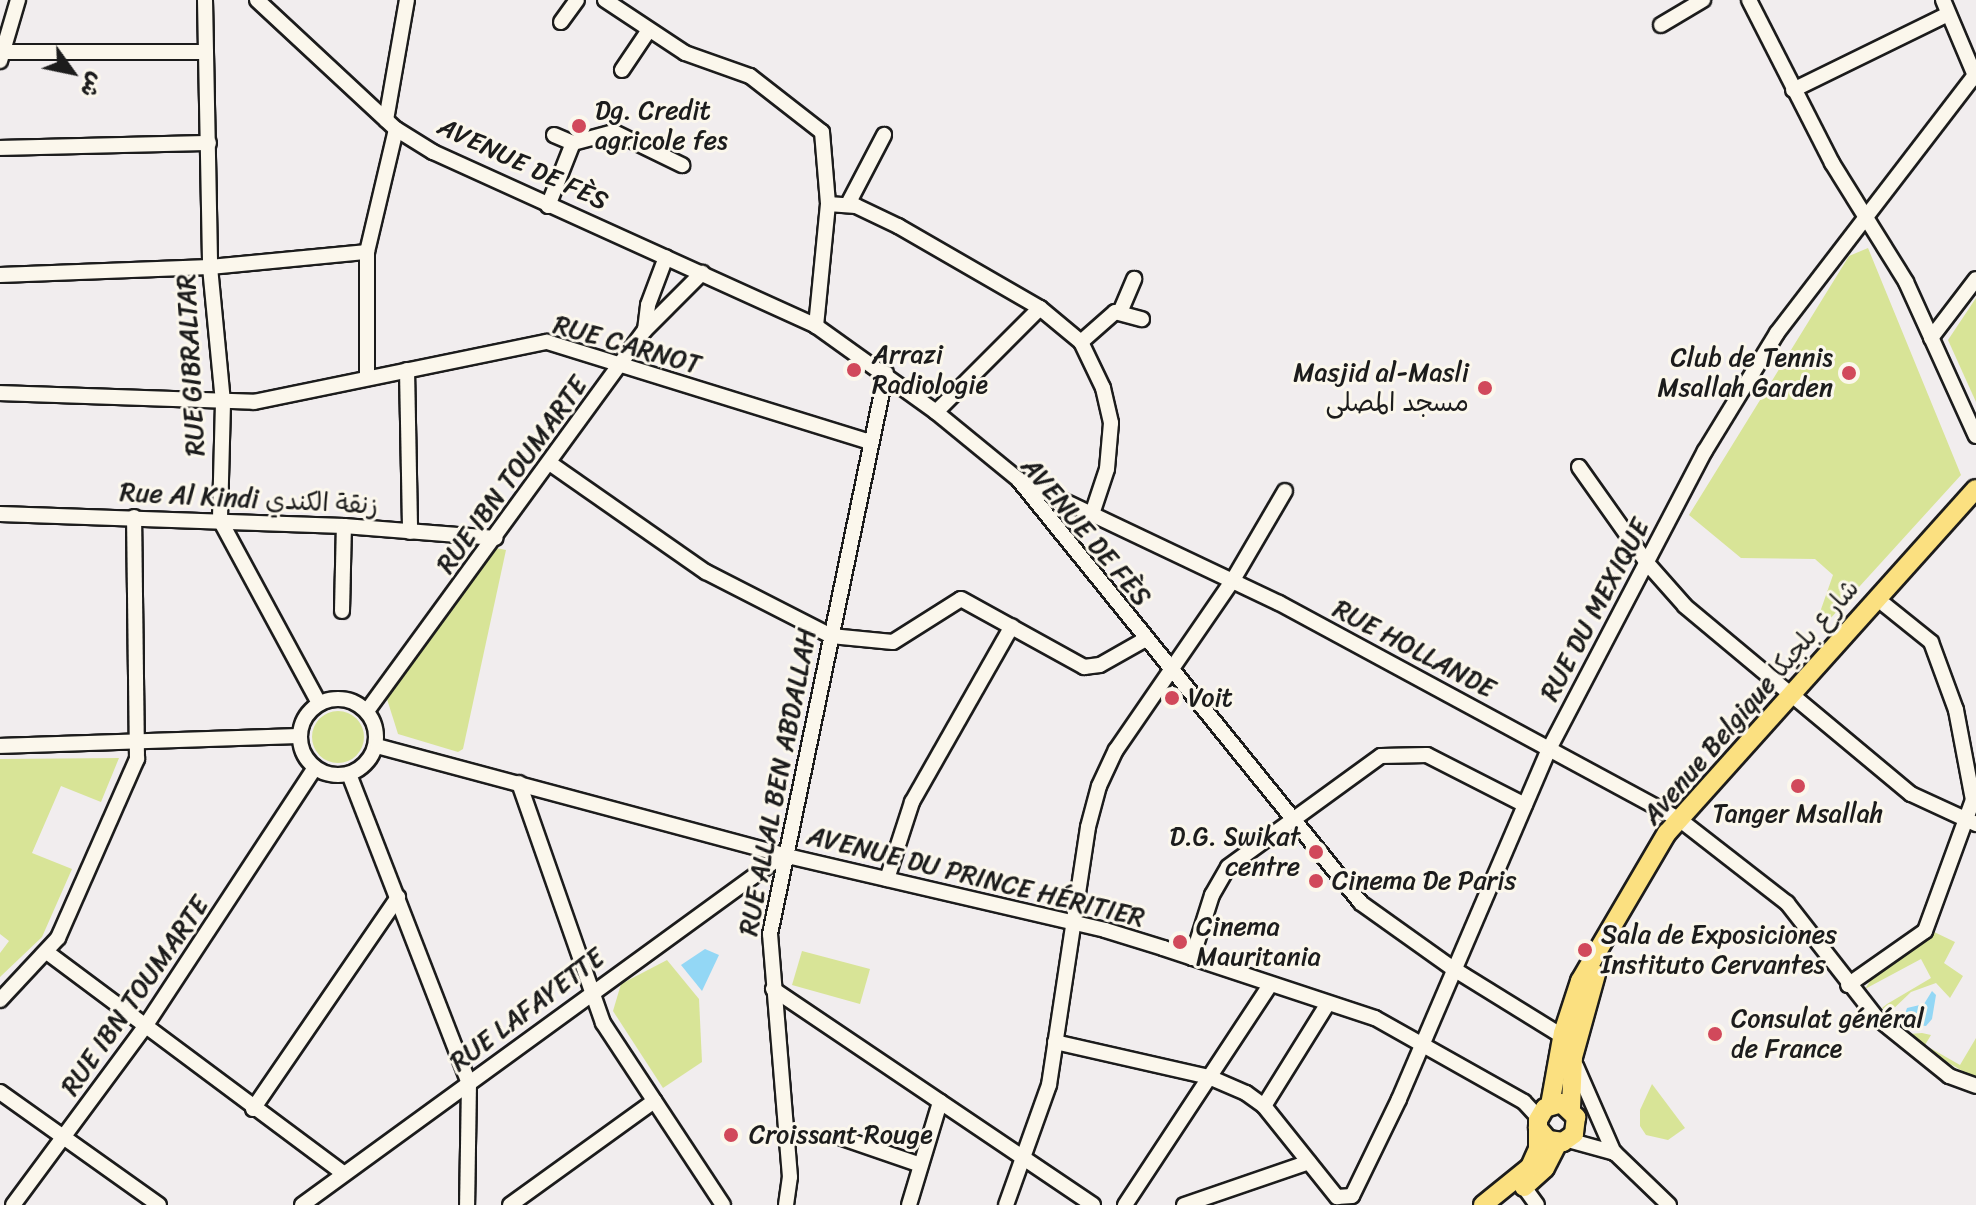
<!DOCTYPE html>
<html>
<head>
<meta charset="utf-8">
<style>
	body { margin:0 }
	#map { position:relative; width:1976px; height:1205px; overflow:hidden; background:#f1edee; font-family:Sriracha,"Playpen Sans Arabic",sans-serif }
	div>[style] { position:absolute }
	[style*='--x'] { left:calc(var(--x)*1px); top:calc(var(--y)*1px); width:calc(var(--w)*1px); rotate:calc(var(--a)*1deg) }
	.green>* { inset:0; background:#d8e497 }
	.round { border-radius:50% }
	.water>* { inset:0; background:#93d7f5 }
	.roads { filter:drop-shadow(2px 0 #1c1c1c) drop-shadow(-2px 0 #1c1c1c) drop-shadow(0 2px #1c1c1c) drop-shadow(0 -2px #1c1c1c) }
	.minor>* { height:14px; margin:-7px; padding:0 7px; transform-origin:7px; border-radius:7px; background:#fbf7ec }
	.minor>.ring { margin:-7px; padding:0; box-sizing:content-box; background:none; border:14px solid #fbf7ec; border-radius:50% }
	.major>* { height:18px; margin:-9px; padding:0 9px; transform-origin:9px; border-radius:9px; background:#fbe080 }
	.dots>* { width:22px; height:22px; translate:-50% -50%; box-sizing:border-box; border:4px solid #fbf7ec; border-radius:50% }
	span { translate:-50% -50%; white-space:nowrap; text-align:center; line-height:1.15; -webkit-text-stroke:6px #fbf7ec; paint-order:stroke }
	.poi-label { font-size:26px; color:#1c1c1c }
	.left { translate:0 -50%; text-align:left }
	.right { translate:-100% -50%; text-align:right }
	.street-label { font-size:26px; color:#1c1c1c }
	.north { position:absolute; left:32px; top:32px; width:80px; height:80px; -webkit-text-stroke:6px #fbf7ec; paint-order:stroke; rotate:123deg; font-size:22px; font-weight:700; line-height:32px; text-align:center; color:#1c1c1c }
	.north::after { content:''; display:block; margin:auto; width:28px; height:36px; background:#1c1c1c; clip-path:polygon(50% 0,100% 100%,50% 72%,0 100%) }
</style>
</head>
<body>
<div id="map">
	<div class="green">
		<i style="clip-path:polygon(1868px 248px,1961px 475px,1829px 620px,1819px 615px,1833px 575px,1815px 559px,1741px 558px,1689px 515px,1849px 256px)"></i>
		<i style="clip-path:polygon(1976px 298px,1976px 402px,1948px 340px)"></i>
		<i style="clip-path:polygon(496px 548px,506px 550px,463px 749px,458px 752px,398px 734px,387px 699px)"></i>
		<i class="round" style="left:312px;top:711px;width:52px;height:52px"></i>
		<i style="clip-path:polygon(119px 758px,101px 802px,61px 786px,32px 853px,72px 869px,42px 937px,0 977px,0 953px,9px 941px,0 934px,0 759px)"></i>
		<i style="clip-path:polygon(1930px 930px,1955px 942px,1944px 963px,1963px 976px,1950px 998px,1936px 983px,1911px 992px,1889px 1013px,1882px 1008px,1887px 1004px,1931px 978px,1921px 959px,1865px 989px,1874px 975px)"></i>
		<i style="clip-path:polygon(802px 951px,870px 969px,860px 1004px,792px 985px)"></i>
		<i style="clip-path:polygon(667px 960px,699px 999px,702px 1062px,663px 1088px,613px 1011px,621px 984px)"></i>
		<i style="clip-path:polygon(1922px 1033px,1931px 1035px,1925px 1045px,1960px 1065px,1976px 1038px,1976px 1079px,1942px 1059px,1909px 1034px)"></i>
		<i style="clip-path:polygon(1652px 1084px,1685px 1128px,1668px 1140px,1646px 1135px,1640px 1126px,1640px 1110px)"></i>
	</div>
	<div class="water">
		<i style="clip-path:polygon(705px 949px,719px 955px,702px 991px,681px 965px)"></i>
		<i style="clip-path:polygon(1932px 991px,1936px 995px,1932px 1019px,1926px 1026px,1908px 1024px,1904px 1017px,1907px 1008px,1924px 1004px)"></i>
	</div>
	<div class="roads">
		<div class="minor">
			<i style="--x:205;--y:0;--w:267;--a:88.9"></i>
			<i style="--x:210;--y:267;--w:137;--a:84.5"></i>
			<i style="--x:223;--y:403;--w:117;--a:91.5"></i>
			<i style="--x:220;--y:520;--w:208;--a:61.6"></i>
			<i style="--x:257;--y:0;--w:190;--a:42.9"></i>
			<i style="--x:396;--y:129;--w:44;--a:31.9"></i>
			<i style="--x:433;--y:152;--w:421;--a:24.4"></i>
			<i style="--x:816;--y:326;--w:148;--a:35.6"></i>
			<i style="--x:936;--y:412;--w:106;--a:39.3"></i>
			<i style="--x:1018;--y:479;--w:545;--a:51.03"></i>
			<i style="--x:1361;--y:903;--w:112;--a:35.5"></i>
			<i style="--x:1452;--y:968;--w:129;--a:31.7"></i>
			<i style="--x:605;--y:0;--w:96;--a:33.5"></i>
			<i style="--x:685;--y:53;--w:69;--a:19.5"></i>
			<i style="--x:750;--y:76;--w:91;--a:37.9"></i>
			<i style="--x:822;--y:132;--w:72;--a:85.2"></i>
			<i style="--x:828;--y:204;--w:123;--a:95.6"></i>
			<i style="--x:1749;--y:0;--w:183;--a:63"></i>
			<i style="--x:1832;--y:163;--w:140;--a:58.1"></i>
			<i style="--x:1906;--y:282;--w:169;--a:65.6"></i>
			<i style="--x:1943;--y:0;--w:85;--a:67.1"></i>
			<i style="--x:561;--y:22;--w:27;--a:-54"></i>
			<i style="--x:1661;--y:25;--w:49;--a:-30.8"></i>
			<i style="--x:3;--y:52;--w:203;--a:0"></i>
			<i style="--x:0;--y:61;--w:64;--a:-73.6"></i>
			<i style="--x:622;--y:70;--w:48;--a:-56"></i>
			<i style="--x:1793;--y:90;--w:170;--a:-26.1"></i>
			<i style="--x:386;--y:120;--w:122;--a:-80.1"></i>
			<i style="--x:554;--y:135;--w:21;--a:23"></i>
			<i style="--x:573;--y:143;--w:42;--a:-15"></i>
			<i style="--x:614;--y:132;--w:76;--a:25.9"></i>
			<i style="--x:0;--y:148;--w:209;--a:-1.4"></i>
			<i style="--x:828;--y:204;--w:28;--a:4"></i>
			<i style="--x:856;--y:206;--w:47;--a:25.5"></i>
			<i style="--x:898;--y:226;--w:164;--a:30"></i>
			<i style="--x:1040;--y:308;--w:53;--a:39.7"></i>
			<i style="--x:1081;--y:342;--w:51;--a:64.4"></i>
			<i style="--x:1103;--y:388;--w:36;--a:77"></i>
			<i style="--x:1111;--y:423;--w:46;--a:95"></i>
			<i style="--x:1107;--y:469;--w:44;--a:108.4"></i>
			<i style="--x:848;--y:204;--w:78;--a:-62.4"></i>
			<i style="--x:548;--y:206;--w:68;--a:-68.4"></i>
			<i style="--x:0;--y:275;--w:210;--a:-2.2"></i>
			<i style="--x:210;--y:267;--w:158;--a:-5.5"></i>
			<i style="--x:1121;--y:310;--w:34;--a:-67"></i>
			<i style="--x:645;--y:330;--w:25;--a:-83"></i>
			<i style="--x:648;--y:305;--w:51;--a:-69.4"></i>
			<i style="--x:1931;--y:338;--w:74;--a:-52.7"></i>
			<i style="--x:1081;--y:342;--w:45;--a:-41.4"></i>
			<i style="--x:1115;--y:312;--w:28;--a:15"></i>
			<i style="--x:407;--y:370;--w:162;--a:88.9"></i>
			<i style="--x:367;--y:378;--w:126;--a:-90"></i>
			<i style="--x:367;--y:252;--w:126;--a:-76.7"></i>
			<i style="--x:0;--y:393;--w:254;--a:2"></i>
			<i style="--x:254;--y:402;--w:299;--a:-11.6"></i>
			<i style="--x:547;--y:342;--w:338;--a:17.2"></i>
			<i style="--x:936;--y:412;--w:147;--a:-45"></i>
			<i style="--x:551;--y:464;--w:189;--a:34.9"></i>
			<i style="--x:706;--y:572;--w:140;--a:27.1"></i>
			<i style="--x:831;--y:636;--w:62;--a:5.5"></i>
			<i style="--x:893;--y:642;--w:80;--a:-32.3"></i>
			<i style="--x:961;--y:599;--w:141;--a:28.9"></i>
			<i style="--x:1084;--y:667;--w:16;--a:-7"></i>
			<i style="--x:1100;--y:665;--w:51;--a:-29.6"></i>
			<i style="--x:1579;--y:467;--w:118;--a:54.7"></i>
			<i style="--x:1647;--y:563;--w:57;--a:48.5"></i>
			<i style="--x:1685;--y:606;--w:136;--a:39.9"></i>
			<i style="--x:1022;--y:481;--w:284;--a:25.4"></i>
			<i style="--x:1279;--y:603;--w:455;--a:28.4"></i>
			<i style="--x:1679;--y:819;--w:137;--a:37.9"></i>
			<i style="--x:1787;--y:903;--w:145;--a:52"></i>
			<i style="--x:1876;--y:1017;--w:94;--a:38.9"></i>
			<i style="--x:1949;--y:1076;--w:29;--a:20"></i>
			<i style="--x:0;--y:514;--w:344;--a:2"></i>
			<i style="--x:344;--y:526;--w:152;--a:4.5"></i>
			<i style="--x:342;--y:611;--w:85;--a:-88.7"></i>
			<i class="ring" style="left:300px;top:699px;width:62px;height:62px"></i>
			<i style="--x:1798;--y:700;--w:147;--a:39.8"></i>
			<i style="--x:1911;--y:794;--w:72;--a:24.8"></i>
			<i style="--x:367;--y:711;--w:472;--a:-53.9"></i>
			<i style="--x:645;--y:330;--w:81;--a:-45"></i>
			<i style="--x:0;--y:746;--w:299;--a:-1.9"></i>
			<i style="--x:377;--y:746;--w:420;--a:15"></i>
			<i style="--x:783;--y:855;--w:331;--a:13.1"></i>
			<i style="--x:1105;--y:930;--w:61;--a:17.2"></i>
			<i style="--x:1163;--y:948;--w:223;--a:18.3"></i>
			<i style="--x:1375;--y:1018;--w:171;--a:29.4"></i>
			<i style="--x:1524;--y:1102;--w:21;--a:47"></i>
			<i style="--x:349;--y:774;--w:331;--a:68.8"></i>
			<i style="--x:469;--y:1083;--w:122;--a:90.9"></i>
			<i style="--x:519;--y:783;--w:254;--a:70.7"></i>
			<i style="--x:603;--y:1023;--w:218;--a:56.6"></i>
			<i style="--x:887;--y:879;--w:81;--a:-72"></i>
			<i style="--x:912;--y:802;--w:202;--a:-60.4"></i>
			<i style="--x:48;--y:953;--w:369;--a:36.7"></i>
			<i style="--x:1192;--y:958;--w:66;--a:-72.4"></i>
			<i style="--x:1212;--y:895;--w:32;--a:-60"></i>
			<i style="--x:1228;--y:867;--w:189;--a:-36"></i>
			<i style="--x:1381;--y:756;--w:46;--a:-1.2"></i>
			<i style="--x:1427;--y:755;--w:110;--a:27"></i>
			<i style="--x:1848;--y:985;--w:94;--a:-35"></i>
			<i style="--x:1925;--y:931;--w:140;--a:-69.9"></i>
			<i style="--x:1973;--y:800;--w:92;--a:-100.7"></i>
			<i style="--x:1956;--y:710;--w:72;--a:-110.2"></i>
			<i style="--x:1931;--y:642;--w:59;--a:-141.2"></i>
			<i style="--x:773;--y:989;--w:386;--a:34"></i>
			<i style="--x:0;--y:1000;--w:85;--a:-46.9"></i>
			<i style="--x:58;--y:938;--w:196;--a:-66.2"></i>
			<i style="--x:137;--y:759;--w:242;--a:-90.7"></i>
			<i style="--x:1055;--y:1042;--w:158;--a:12.8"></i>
			<i style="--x:1209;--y:1077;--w:40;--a:23.4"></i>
			<i style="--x:1246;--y:1093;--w:22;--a:36"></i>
			<i style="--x:1264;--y:1106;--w:117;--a:51.3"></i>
			<i style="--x:1337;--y:1197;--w:15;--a:-4"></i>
			<i style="--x:1352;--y:1196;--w:108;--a:-64.1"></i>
			<i style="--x:1399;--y:1099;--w:381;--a:-66.8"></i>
			<i style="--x:1549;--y:749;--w:336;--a:-62.4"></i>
			<i style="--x:1705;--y:451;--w:138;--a:-58.6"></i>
			<i style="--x:1777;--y:333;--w:327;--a:-52.5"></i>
			<i style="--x:1576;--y:1066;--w:95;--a:66.4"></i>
			<i style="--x:0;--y:1092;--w:195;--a:35.4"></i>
			<i style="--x:1264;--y:1106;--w:121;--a:-58.1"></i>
			<i style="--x:253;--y:1109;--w:257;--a:-55.6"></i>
			<i style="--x:842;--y:1138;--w:83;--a:18.9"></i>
			<i style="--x:1568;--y:1140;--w:49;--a:15.5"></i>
			<i style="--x:1615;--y:1153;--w:75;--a:43.9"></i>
			<i style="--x:1524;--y:1187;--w:22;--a:54"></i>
			<i style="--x:13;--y:1205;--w:220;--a:-53.5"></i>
			<i style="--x:144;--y:1028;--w:311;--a:-56.7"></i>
			<i style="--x:302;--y:1205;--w:595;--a:-36.04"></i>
			<i style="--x:510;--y:1205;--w:178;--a:-35.8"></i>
			<i style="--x:786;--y:1205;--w:28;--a:-82"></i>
			<i style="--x:790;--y:1177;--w:244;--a:-94.7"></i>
			<i style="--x:770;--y:934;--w:573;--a:-78.32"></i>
			<i style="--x:909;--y:1205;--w:108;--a:-73.2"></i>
			<i style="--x:1006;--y:1205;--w:127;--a:-70.3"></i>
			<i style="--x:1049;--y:1085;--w:261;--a:-81.4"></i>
			<i style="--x:1088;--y:827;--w:42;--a:-75"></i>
			<i style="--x:1099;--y:786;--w:40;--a:-65"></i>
			<i style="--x:1116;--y:750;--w:206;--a:-55.5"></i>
			<i style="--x:1233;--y:580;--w:103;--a:-59.7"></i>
			<i style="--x:1125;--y:1205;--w:263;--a:-56.6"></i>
			<i style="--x:1184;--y:1205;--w:132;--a:-19"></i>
		</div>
		<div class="major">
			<i style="--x:1550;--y:1105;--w:73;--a:-79.8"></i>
			<i style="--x:1563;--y:1033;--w:55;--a:-71.9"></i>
			<i style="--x:1580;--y:981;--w:172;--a:-59.6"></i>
			<i style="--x:1667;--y:833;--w:462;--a:-48.1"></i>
			<i style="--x:1571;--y:1108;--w:51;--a:-87.8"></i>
			<i style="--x:1573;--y:1057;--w:86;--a:-74.5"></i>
			<i style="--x:1524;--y:1187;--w:28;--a:-42"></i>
			<i style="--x:1545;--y:1168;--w:28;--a:-63"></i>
			<i style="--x:1483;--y:1205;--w:60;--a:-39"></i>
			<i style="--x:1530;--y:1167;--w:20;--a:-66"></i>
			<i style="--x:1538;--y:1149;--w:29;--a:-90"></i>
			<i style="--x:1538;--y:1120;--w:14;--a:-60"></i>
			<i style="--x:1545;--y:1108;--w:17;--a:-17"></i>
			<i style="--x:1561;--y:1103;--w:21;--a:43"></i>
			<i style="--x:1576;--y:1117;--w:17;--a:97"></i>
			<i style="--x:1574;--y:1134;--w:14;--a:144"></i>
			<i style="--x:1563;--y:1142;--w:15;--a:-172"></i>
			<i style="--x:1548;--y:1140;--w:16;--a:-130"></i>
		</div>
	</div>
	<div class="dots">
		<i style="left:579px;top:126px;background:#d1495b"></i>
		<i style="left:854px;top:370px;background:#d1495b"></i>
		<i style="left:1849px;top:373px;background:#d1495b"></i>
		<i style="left:1485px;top:388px;background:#d1495b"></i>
		<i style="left:1172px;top:698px;background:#d1495b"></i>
		<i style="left:1798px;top:786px;background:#d1495b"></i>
		<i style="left:1316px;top:852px;background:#d1495b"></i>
		<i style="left:1316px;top:881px;background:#d1495b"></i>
		<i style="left:1180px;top:942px;background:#d1495b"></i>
		<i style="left:1585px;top:950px;background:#d1495b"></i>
		<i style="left:1715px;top:1034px;background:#d1495b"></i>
		<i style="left:731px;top:1135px;background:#d1495b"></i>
	</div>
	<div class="poi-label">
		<span class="left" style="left:595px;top:126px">Dg. Credit<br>agricole fes</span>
		<span class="left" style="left:872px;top:370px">Arrazi<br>Radiologie</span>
		<span class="right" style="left:1833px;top:373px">Club de Tennis<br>Msallah Garden</span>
		<span class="right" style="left:1469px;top:388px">Masjid al-Masli<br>مسجد المصلى</span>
		<span class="left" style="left:1188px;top:698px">Voit</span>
		<span style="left:1798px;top:814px">Tanger Msallah</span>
		<span class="right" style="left:1300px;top:852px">D.G. Swikat<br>centre</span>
		<span class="left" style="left:1332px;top:881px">Cinema De Paris</span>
		<span class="left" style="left:1196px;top:942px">Cinema<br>Mauritania</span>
		<span class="left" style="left:1601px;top:950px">Sala de Exposiciones<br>Instituto Cervantes</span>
		<span class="left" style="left:1731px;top:1034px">Consulat général<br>de France</span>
		<span class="left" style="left:749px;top:1135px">Croissant Rouge</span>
	</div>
	<div class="street-label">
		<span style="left:523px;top:164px;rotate:25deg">AVENUE DE FÈS</span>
		<span style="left:627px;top:345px;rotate:16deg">RUE CARNOT</span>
		<span style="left:191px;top:365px;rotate:-93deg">RUE GIBRALTAR</span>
		<span style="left:512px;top:475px;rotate:-54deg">RUE IBN TOUMARTE</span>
		<span style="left:249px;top:499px;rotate:3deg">Rue Al Kindi زنقة الكندي</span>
		<span style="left:1086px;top:532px;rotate:50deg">AVENUE DE FÈS</span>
		<span style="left:1595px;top:610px;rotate:-62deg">RUE DU MEXIQUE</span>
		<span style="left:1414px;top:649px;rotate:28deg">RUE HOLLANDE</span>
		<span style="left:1751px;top:702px;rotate:-49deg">Avenue Belgique شارع بلجيكا</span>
		<span style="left:778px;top:782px;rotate:-79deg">RUE ALLAL BEN ABDALLAH</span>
		<span style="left:976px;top:877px;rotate:14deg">AVENUE DU PRINCE HÉRITIER</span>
		<span style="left:135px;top:996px;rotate:-55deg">RUE IBN TOUMARTE</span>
		<span style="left:527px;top:1010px;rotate:-37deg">RUE LAFAYETTE</span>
	</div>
	<div class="north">ش</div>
</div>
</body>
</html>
